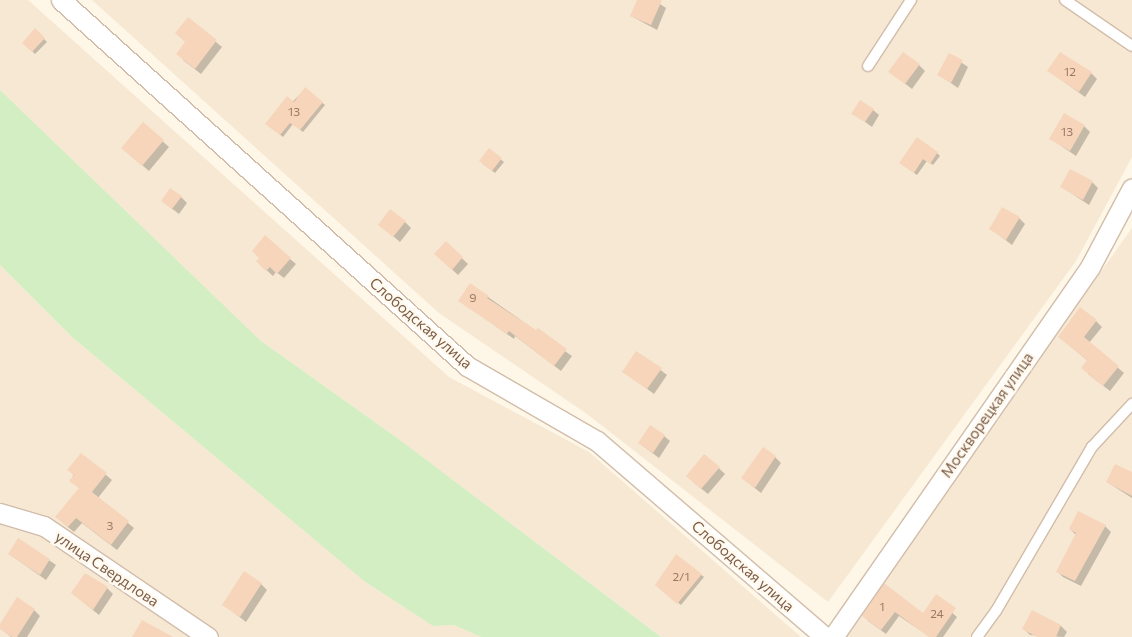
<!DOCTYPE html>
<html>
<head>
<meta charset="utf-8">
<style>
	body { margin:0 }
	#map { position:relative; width:1132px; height:637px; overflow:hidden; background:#fef6e6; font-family:Commissioner,sans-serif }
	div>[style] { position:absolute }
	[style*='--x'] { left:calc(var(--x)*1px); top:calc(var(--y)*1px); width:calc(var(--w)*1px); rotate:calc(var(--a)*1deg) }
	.residential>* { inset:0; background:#f7e8d3 }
	.green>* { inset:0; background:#d2eec2 }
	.shadow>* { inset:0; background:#0003 }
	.building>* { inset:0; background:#f6d5bb }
	.roads { filter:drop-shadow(1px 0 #d1bdaa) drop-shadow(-1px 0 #d1bdaa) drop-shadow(0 1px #d1bdaa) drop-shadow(0 -1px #d1bdaa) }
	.service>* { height:10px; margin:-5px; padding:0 5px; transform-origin:5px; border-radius:5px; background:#fff }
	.minor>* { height:19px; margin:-9.5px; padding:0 9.5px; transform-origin:9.5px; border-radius:9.5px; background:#fff }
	span { translate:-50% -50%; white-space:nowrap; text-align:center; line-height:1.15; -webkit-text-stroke:4.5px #fff9ee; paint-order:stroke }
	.number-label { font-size:12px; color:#997a65 }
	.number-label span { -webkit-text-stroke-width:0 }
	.street-label { font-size:15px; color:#7a5c48 }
</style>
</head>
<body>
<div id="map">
	<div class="residential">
		<i style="clip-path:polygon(0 0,28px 0,449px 377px,589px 452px,801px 637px,661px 637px,400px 440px,261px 341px,0 90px)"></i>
		<i style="clip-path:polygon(92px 0,1132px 0,1132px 157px,1076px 261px,828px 602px,587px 414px,439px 313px)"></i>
		<i style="clip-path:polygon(1132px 228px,1132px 637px,842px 637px)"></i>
		<i style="clip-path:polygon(0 265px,72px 337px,364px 581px,433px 626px,454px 625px,481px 637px,0 637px)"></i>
	</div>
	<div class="green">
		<i style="clip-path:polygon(0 90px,261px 341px,400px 440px,661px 637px,481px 637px,454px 625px,433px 626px,364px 581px,72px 337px,0 265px)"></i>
	</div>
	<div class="shadow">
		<i style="clip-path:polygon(638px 0,654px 0,666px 8px,657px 30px,631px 16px)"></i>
		<i style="clip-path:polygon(188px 19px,222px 47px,201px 74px,183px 60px)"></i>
		<i style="clip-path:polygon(35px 30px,47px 42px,35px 54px,23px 43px)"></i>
		<i style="clip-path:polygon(949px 54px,968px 67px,958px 88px,939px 75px)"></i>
		<i style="clip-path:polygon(919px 65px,925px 71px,912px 89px,890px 72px)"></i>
		<i style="clip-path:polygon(1049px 71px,1091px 73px,1097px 79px,1085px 97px)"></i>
		<i style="clip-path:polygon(305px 89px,325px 105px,303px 132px,293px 124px,283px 137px,269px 126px)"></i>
		<i style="clip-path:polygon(873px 110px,879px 115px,872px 127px,853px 113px)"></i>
		<i style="clip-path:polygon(143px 124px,169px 147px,149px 171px,129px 154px)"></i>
		<i style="clip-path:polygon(1084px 126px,1090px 132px,1076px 156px,1051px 139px)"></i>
		<i style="clip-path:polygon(489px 150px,504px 162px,495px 173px,483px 164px)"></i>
		<i style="clip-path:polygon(937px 153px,940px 156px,933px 165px,927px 161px,917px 175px,903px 165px)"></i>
		<i style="clip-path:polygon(1092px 182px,1098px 188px,1089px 205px,1062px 187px)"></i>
		<i style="clip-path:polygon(181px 197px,187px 203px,179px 214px,162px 201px)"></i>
		<i style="clip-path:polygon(1019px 218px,1025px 224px,1012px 245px,991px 229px)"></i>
		<i style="clip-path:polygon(405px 222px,411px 228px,400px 242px,380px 225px)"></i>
		<i style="clip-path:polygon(446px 243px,468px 264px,458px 275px,442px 260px)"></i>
		<i style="clip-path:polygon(290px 259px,296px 264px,284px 278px,276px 272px,273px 276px,263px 267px)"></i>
		<i style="clip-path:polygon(488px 297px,572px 356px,561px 371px,515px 336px,514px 339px,460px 301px)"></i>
		<i style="clip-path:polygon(1096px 321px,1102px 327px,1089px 343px,1124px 373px,1110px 391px,1088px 374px,1088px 361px,1059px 337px)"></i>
		<i style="clip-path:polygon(637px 352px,667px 375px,654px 394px,624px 372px)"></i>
		<i style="clip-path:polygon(664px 436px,670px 441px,659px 458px,639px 443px)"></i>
		<i style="clip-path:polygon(81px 454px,112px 480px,98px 498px,134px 528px,117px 550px,82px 523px,74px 532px,63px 523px,80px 489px,71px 481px)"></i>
		<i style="clip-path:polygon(705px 455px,725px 474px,708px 494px,693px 482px)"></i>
		<i style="clip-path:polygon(775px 457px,781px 463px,761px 493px,742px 478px)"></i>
		<i style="clip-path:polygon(1132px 474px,1132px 498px,1107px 482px)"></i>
		<i style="clip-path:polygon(1105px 526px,1111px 532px,1081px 586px,1063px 577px,1057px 571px,1076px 535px,1070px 529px)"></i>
		<i style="clip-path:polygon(19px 539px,56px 565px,46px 580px,9px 554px)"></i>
		<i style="clip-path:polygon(677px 556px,704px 577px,681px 605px,659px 588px)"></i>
		<i style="clip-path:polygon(261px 584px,267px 590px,246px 622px,224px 605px)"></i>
		<i style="clip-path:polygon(884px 585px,923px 615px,935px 598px,957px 617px,943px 637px,930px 637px,899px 616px,886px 634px,867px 620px)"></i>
		<i style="clip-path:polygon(107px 588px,113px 594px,99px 615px,72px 593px)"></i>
		<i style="clip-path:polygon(34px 610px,40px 616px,27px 637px,11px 637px,0 628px)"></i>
		<i style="clip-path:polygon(1032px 612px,1061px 626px,1067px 632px,1064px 637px,1030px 635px,1024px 629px)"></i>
	</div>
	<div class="building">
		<i style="clip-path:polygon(637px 0,662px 0,651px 25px,630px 16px)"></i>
		<i style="clip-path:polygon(188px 17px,217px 40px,195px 69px,176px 54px,185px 42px,175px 33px)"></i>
		<i style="clip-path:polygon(35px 28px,45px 38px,32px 52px,22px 43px)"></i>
		<i style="clip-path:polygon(903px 52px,920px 64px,905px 84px,888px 72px)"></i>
		<i style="clip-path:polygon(1060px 52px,1092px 72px,1079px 92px,1047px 71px)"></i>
		<i style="clip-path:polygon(949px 53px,963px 60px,951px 83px,937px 75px)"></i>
		<i style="clip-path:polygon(305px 87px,323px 102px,300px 130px,290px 123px,280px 135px,265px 124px,287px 96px,294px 102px)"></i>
		<i style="clip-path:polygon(860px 100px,874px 109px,865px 122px,851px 114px)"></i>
		<i style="clip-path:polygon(1064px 113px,1085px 125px,1070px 151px,1049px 139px)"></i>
		<i style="clip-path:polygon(143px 122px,164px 140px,142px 166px,121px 148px)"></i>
		<i style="clip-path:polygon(917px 137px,938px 152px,930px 164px,923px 159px,914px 173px,899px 163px)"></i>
		<i style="clip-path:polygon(489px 148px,502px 158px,492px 171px,479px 161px)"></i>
		<i style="clip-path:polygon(1070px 169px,1093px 181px,1083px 200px,1060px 187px)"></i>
		<i style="clip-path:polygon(170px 188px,182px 196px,172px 209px,161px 201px)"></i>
		<i style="clip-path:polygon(1002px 207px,1020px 217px,1006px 240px,989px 229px)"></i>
		<i style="clip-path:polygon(390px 209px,406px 221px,393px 237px,378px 225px)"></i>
		<i style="clip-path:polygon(265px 235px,291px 258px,277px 274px,270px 267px,266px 271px,256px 261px,259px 258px,252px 251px)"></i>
		<i style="clip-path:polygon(446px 241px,463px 257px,452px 270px,434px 254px)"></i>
		<i style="clip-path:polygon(470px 283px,489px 296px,487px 298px,536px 330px,538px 328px,567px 349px,554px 366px,509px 331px,507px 334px,458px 301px)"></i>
		<i style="clip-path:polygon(1080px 307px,1097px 320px,1084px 337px,1119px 366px,1103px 386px,1081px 368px,1087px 360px,1058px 337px)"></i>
		<i style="clip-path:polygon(636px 351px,662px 368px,647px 389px,622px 372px)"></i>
		<i style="clip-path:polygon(650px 425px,665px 435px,653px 453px,638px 443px)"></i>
		<i style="clip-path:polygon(763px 447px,776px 456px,755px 488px,741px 478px)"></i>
		<i style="clip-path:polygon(81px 453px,107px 473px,92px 492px,129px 521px,111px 545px,76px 518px,68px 527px,55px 517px,79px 488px,69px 481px,74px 475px,67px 470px)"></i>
		<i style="clip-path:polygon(704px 454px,720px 467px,701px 489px,686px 476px)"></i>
		<i style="clip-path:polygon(1115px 464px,1132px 472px,1132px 496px,1106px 482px)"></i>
		<i style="clip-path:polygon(1078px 511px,1106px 525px,1075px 581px,1056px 572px,1076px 533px,1069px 529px)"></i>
		<i style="clip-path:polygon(18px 538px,50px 559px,40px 575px,8px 554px)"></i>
		<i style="clip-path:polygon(676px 554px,702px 574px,677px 604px,655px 585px)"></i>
		<i style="clip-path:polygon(244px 571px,262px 583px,240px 617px,222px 605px)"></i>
		<i style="clip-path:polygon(85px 573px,108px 587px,93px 610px,71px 593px)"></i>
		<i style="clip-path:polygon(884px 583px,923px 613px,936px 594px,956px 608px,936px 637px,929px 637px,895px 612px,881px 630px,862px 616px)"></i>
		<i style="clip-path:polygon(17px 597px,35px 609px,17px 637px,12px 637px,0 629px,0 624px)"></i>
		<i style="clip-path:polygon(1032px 610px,1061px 625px,1056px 637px,1037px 637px,1022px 629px)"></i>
		<i style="clip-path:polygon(142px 620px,173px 637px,132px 637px)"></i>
	</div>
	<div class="roads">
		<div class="service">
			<i style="--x:1065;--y:0;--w:81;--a:34.5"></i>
			<i style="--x:868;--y:66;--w:79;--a:-56.9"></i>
			<i style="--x:977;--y:637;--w:32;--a:-54"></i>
			<i style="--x:996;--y:611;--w:190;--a:-59.7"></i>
			<i style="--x:1092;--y:447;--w:59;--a:-47.1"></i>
		</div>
		<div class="minor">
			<i style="--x:61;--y:0;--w:547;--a:42.03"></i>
			<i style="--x:467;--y:366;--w:150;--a:30"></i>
			<i style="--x:597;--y:441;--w:301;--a:40.7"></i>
			<i style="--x:0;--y:513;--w:46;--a:16.5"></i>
			<i style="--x:44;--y:526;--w:198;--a:34.1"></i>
			<i style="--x:833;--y:637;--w:450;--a:-55.2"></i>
			<i style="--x:1090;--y:267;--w:89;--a:-62"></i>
		</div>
	</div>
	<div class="number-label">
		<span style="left:1070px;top:72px">12</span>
		<span style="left:294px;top:112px">13</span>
		<span style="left:1067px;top:132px">13</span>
		<span style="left:473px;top:298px">9</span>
		<span style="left:110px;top:526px">3</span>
		<span style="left:681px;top:577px">2/1</span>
		<span style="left:882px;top:607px">1</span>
		<span style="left:937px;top:614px">24</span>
	</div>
	<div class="street-label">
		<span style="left:421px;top:323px;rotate:41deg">Слободская улица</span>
		<span style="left:987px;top:415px;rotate:-55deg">Москворецкая улица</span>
		<span style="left:743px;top:566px;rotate:41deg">Слободская улица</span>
		<span style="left:107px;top:569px;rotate:34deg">улица Свердлова</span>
	</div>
</div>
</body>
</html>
